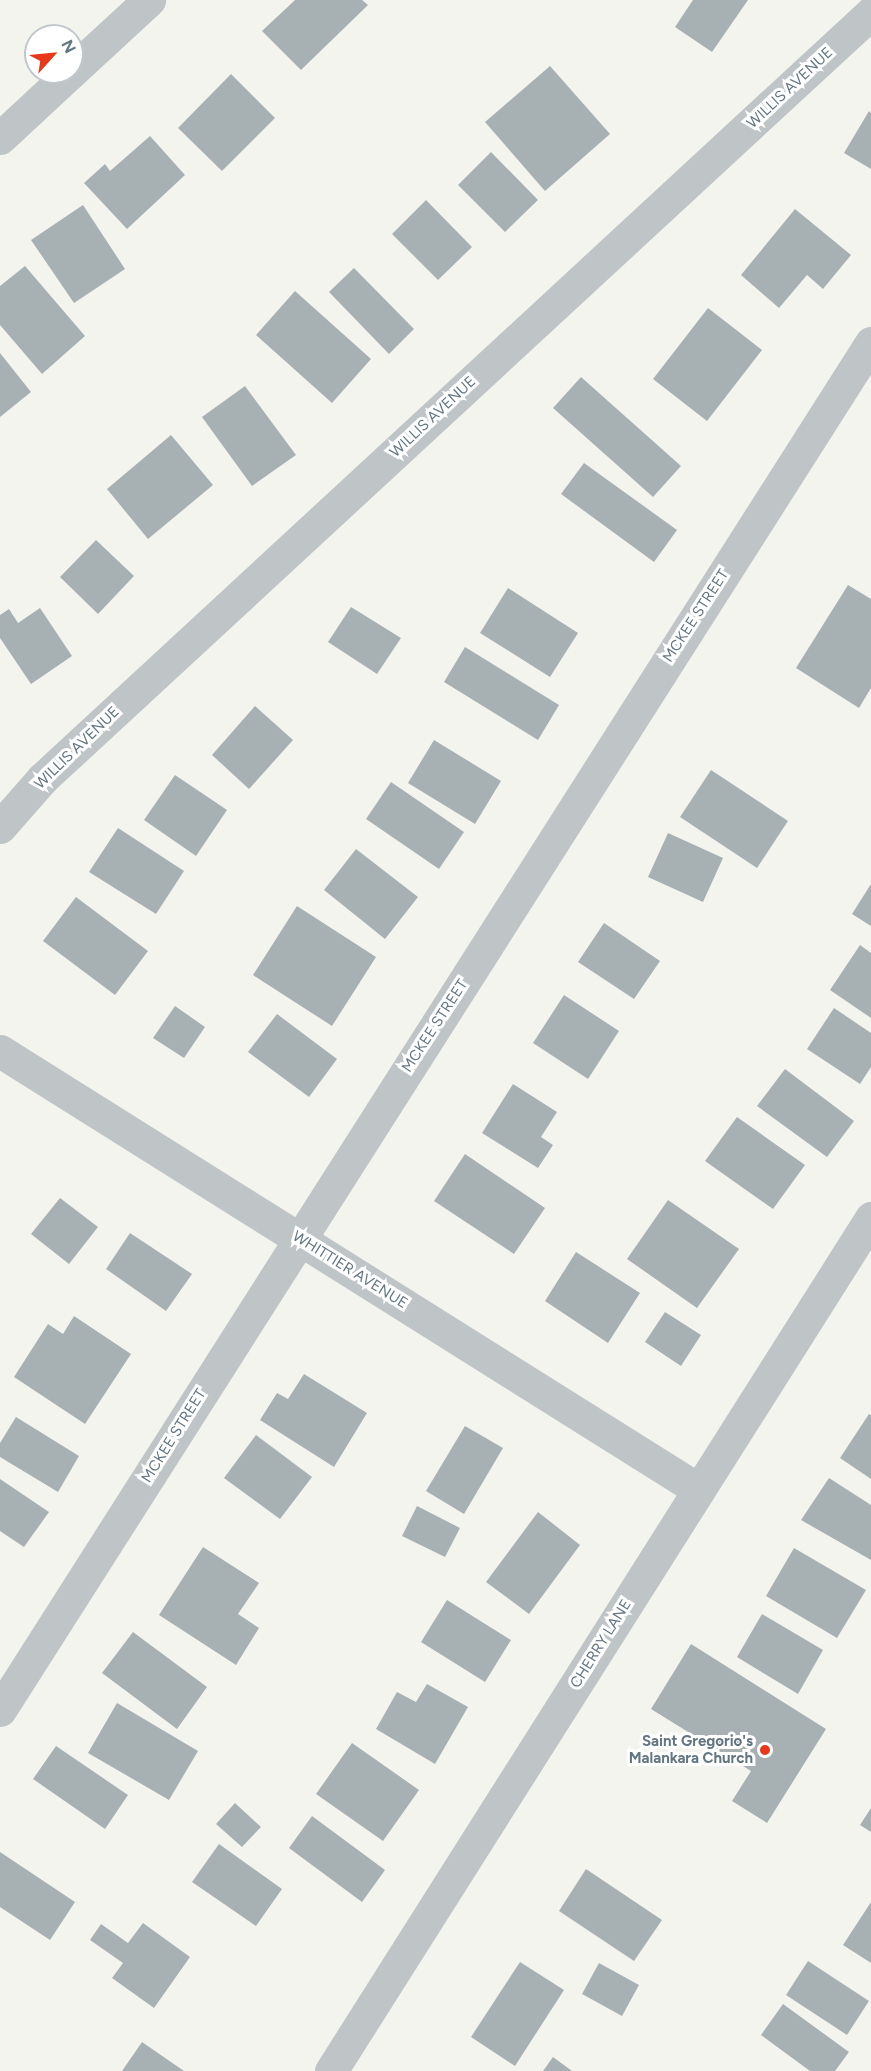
<!DOCTYPE html>
<html>
<head>
<meta charset="utf-8">
<style>
	body { margin:0 }
	#map { position:relative; width:871px; height:2071px; overflow:hidden; background:#f4f4ef; font-family:Figtree,sans-serif }
	div>[style] { position:absolute }
	[style*='--x'] { left:calc(var(--x)*1px); top:calc(var(--y)*1px); width:calc(var(--w)*1px); rotate:calc(var(--a)*1deg) }
	.building>* { inset:0; background:#a7b1b4 }
	.minor>* { height:33px; margin:-16.5px; padding:0 16.5px; transform-origin:16.5px; border-radius:16.5px; background:#bfc4c6 }
	.dots>* { width:16px; height:16px; translate:-50% -50%; box-sizing:border-box; border:3px solid #fff; border-radius:50% }
	span { translate:-50% -50%; white-space:nowrap; text-align:center; line-height:1.15; -webkit-text-stroke:6px #fff; paint-order:stroke }
	.street-label { font-size:15px; color:#627682 }
	.poi-label { font-size:15px; color:#627682; font-weight:700 }
	.right { translate:-100% -50%; text-align:right }
	.north { position:absolute; left:24px; top:24px; width:60px; height:60px; box-sizing:border-box; background:#fff; border:2px solid #c0c8cd; border-radius:50%; rotate:63deg; font-size:16px; font-weight:700; line-height:24px; text-align:center; color:#627682 }
	.north::after { content:''; display:block; margin:auto; width:21px; height:27px; background:#e9371a; clip-path:polygon(50% 0,100% 100%,50% 72%,0 100%) }
</style>
</head>
<body>
<div id="map">
	<div class="building">
		<i style="clip-path:polygon(295px 0,362px 0,368px 5px,301px 70px,262px 31px)"></i>
		<i style="clip-path:polygon(693px 0,748px 0,712px 52px,675px 27px)"></i>
		<i style="clip-path:polygon(550px 66px,610px 134px,545px 191px,485px 122px)"></i>
		<i style="clip-path:polygon(231px 74px,275px 118px,222px 171px,178px 128px)"></i>
		<i style="clip-path:polygon(869px 111px,871px 113px,871px 169px,844px 153px)"></i>
		<i style="clip-path:polygon(150px 136px,185px 175px,127px 229px,84px 183px,105px 164px,110px 171px)"></i>
		<i style="clip-path:polygon(491px 152px,538px 200px,505px 232px,458px 185px)"></i>
		<i style="clip-path:polygon(426px 200px,472px 247px,438px 280px,392px 234px)"></i>
		<i style="clip-path:polygon(83px 205px,125px 269px,74px 303px,31px 240px)"></i>
		<i style="clip-path:polygon(795px 209px,851px 255px,823px 289px,807px 275px,779px 308px,741px 275px)"></i>
		<i style="clip-path:polygon(25px 266px,85px 336px,42px 374px,0 325px,0 286px)"></i>
		<i style="clip-path:polygon(354px 268px,414px 329px,389px 354px,329px 292px)"></i>
		<i style="clip-path:polygon(295px 291px,371px 359px,332px 403px,256px 335px)"></i>
		<i style="clip-path:polygon(708px 308px,762px 350px,707px 421px,653px 379px)"></i>
		<i style="clip-path:polygon(0 353px,31px 392px,0 417px)"></i>
		<i style="clip-path:polygon(581px 377px,681px 466px,653px 497px,553px 408px)"></i>
		<i style="clip-path:polygon(245px 386px,296px 455px,252px 486px,202px 417px)"></i>
		<i style="clip-path:polygon(171px 435px,213px 485px,148px 539px,107px 489px)"></i>
		<i style="clip-path:polygon(584px 463px,677px 530px,654px 562px,561px 494px)"></i>
		<i style="clip-path:polygon(96px 540px,134px 576px,98px 614px,60px 577px)"></i>
		<i style="clip-path:polygon(848px 585px,871px 599px,871px 688px,859px 708px,796px 668px)"></i>
		<i style="clip-path:polygon(508px 588px,578px 633px,550px 677px,480px 633px)"></i>
		<i style="clip-path:polygon(351px 607px,401px 638px,377px 674px,328px 642px)"></i>
		<i style="clip-path:polygon(40px 608px,72px 656px,31px 684px,0 638px,0 615px,9px 609px,18px 623px)"></i>
		<i style="clip-path:polygon(465px 647px,559px 705px,538px 740px,444px 682px)"></i>
		<i style="clip-path:polygon(255px 706px,293px 740px,249px 789px,212px 755px)"></i>
		<i style="clip-path:polygon(434px 740px,501px 781px,475px 824px,408px 783px)"></i>
		<i style="clip-path:polygon(711px 770px,788px 821px,757px 868px,680px 817px)"></i>
		<i style="clip-path:polygon(175px 775px,227px 810px,196px 856px,144px 820px)"></i>
		<i style="clip-path:polygon(391px 782px,464px 832px,439px 869px,366px 819px)"></i>
		<i style="clip-path:polygon(118px 828px,184px 871px,156px 914px,89px 872px)"></i>
		<i style="clip-path:polygon(668px 833px,723px 858px,703px 902px,648px 877px)"></i>
		<i style="clip-path:polygon(356px 849px,418px 897px,385px 939px,324px 890px)"></i>
		<i style="clip-path:polygon(871px 884px,871px 926px,852px 914px)"></i>
		<i style="clip-path:polygon(76px 897px,148px 951px,115px 995px,43px 941px)"></i>
		<i style="clip-path:polygon(297px 906px,376px 957px,332px 1026px,253px 975px)"></i>
		<i style="clip-path:polygon(604px 923px,660px 961px,634px 999px,578px 962px)"></i>
		<i style="clip-path:polygon(860px 945px,871px 953px,871px 1018px,830px 990px)"></i>
		<i style="clip-path:polygon(564px 995px,619px 1031px,588px 1079px,533px 1043px)"></i>
		<i style="clip-path:polygon(175px 1006px,205px 1027px,184px 1058px,153px 1038px)"></i>
		<i style="clip-path:polygon(834px 1008px,871px 1033px,871px 1067px,860px 1084px,807px 1049px)"></i>
		<i style="clip-path:polygon(277px 1014px,337px 1059px,309px 1097px,248px 1052px)"></i>
		<i style="clip-path:polygon(785px 1069px,854px 1121px,827px 1157px,757px 1106px)"></i>
		<i style="clip-path:polygon(513px 1084px,557px 1112px,541px 1137px,553px 1145px,538px 1168px,482px 1133px)"></i>
		<i style="clip-path:polygon(737px 1117px,805px 1165px,773px 1209px,705px 1161px)"></i>
		<i style="clip-path:polygon(465px 1154px,545px 1208px,514px 1254px,434px 1201px)"></i>
		<i style="clip-path:polygon(60px 1198px,98px 1227px,69px 1264px,31px 1234px)"></i>
		<i style="clip-path:polygon(668px 1200px,739px 1249px,697px 1308px,627px 1259px)"></i>
		<i style="clip-path:polygon(130px 1233px,192px 1274px,166px 1311px,106px 1269px)"></i>
		<i style="clip-path:polygon(576px 1252px,640px 1293px,608px 1343px,545px 1301px)"></i>
		<i style="clip-path:polygon(665px 1312px,701px 1335px,681px 1366px,645px 1342px)"></i>
		<i style="clip-path:polygon(74px 1316px,131px 1354px,85px 1424px,14px 1377px,48px 1324px,63px 1334px)"></i>
		<i style="clip-path:polygon(304px 1374px,367px 1413px,334px 1467px,260px 1420px,277px 1393px,288px 1399px)"></i>
		<i style="clip-path:polygon(869px 1414px,871px 1415px,871px 1479px,840px 1458px)"></i>
		<i style="clip-path:polygon(16px 1417px,79px 1456px,58px 1492px,0 1457px,0 1443px)"></i>
		<i style="clip-path:polygon(465px 1426px,503px 1448px,464px 1514px,426px 1491px)"></i>
		<i style="clip-path:polygon(256px 1435px,312px 1477px,280px 1519px,224px 1478px)"></i>
		<i style="clip-path:polygon(829px 1478px,871px 1505px,871px 1560px,801px 1520px)"></i>
		<i style="clip-path:polygon(0 1479px,49px 1512px,24px 1547px,0 1531px)"></i>
		<i style="clip-path:polygon(417px 1506px,460px 1528px,445px 1557px,402px 1536px)"></i>
		<i style="clip-path:polygon(538px 1512px,580px 1545px,529px 1614px,486px 1582px)"></i>
		<i style="clip-path:polygon(203px 1547px,259px 1583px,238px 1614px,259px 1628px,236px 1665px,159px 1615px)"></i>
		<i style="clip-path:polygon(794px 1548px,866px 1590px,837px 1638px,766px 1596px)"></i>
		<i style="clip-path:polygon(447px 1600px,511px 1640px,485px 1682px,421px 1642px)"></i>
		<i style="clip-path:polygon(762px 1614px,823px 1650px,798px 1694px,737px 1657px)"></i>
		<i style="clip-path:polygon(133px 1632px,207px 1687px,177px 1729px,102px 1673px)"></i>
		<i style="clip-path:polygon(691px 1644px,826px 1729px,767px 1823px,732px 1801px,751px 1771px,651px 1709px)"></i>
		<i style="clip-path:polygon(427px 1684px,468px 1707px,435px 1764px,376px 1729px,397px 1692px,416px 1702px)"></i>
		<i style="clip-path:polygon(117px 1703px,198px 1751px,169px 1800px,88px 1753px)"></i>
		<i style="clip-path:polygon(352px 1743px,419px 1790px,383px 1841px,316px 1794px)"></i>
		<i style="clip-path:polygon(56px 1746px,128px 1795px,105px 1829px,33px 1779px)"></i>
		<i style="clip-path:polygon(235px 1803px,261px 1827px,242px 1847px,216px 1824px)"></i>
		<i style="clip-path:polygon(871px 1808px,871px 1832px,860px 1825px)"></i>
		<i style="clip-path:polygon(312px 1816px,385px 1870px,362px 1902px,289px 1848px)"></i>
		<i style="clip-path:polygon(219px 1844px,282px 1889px,256px 1926px,192px 1882px)"></i>
		<i style="clip-path:polygon(0 1852px,75px 1902px,50px 1940px,0 1907px)"></i>
		<i style="clip-path:polygon(586px 1869px,662px 1920px,634px 1961px,559px 1911px)"></i>
		<i style="clip-path:polygon(871px 1902px,871px 1963px,843px 1945px)"></i>
		<i style="clip-path:polygon(143px 1923px,190px 1957px,154px 2008px,112px 1978px,123px 1963px,90px 1940px,101px 1924px,128px 1943px)"></i>
		<i style="clip-path:polygon(808px 1961px,869px 2001px,847px 2035px,786px 1995px)"></i>
		<i style="clip-path:polygon(520px 1962px,564px 1990px,515px 2066px,471px 2037px)"></i>
		<i style="clip-path:polygon(599px 1963px,639px 1985px,622px 2016px,582px 1994px)"></i>
		<i style="clip-path:polygon(783px 2004px,849px 2052px,835px 2071px,810px 2071px,761px 2035px)"></i>
		<i style="clip-path:polygon(142px 2042px,184px 2071px,122px 2071px)"></i>
		<i style="clip-path:polygon(553px 2057px,572px 2071px,543px 2071px)"></i>
	</div>
	<div class="minor">
		<i style="--x:72;--y:71;--w:105;--a:-42.7"></i>
		<i style="--x:0;--y:138;--w:97;--a:-42.9"></i>
		<i style="--x:0;--y:827;--w:64;--a:-48.8"></i>
		<i style="--x:42;--y:779;--w:1129;--a:-42.74"></i>
		<i style="--x:0;--y:1051;--w:825;--a:32.13"></i>
		<i style="--x:0;--y:1710;--w:1621;--a:-57.5"></i>
		<i style="--x:331;--y:2071;--w:1010;--a:-57.66"></i>
	</div>
	<div class="dots">
		<i style="left:765px;top:1750px;background:#e9371a"></i>
	</div>
	<div class="street-label">
		<span style="left:790px;top:88px;rotate:-43deg">WILLIS AVENUE</span>
		<span style="left:433px;top:417px;rotate:-43deg">WILLIS AVENUE</span>
		<span style="left:696px;top:616px;rotate:-57deg">MCKEE STREET</span>
		<span style="left:77px;top:748px;rotate:-44deg">WILLIS AVENUE</span>
		<span style="left:435px;top:1026px;rotate:-57deg">MCKEE STREET</span>
		<span style="left:350px;top:1270px;rotate:32deg">WHITTIER AVENUE</span>
		<span style="left:174px;top:1436px;rotate:-58deg">MCKEE STREET</span>
		<span style="left:601px;top:1644px;rotate:-58deg">CHERRY LANE</span>
	</div>
	<div class="poi-label">
		<span class="right" style="left:753px;top:1750px">Saint Gregorio's<br>Malankara Church</span>
	</div>
	<div class="north">N</div>
</div>
</body>
</html>
